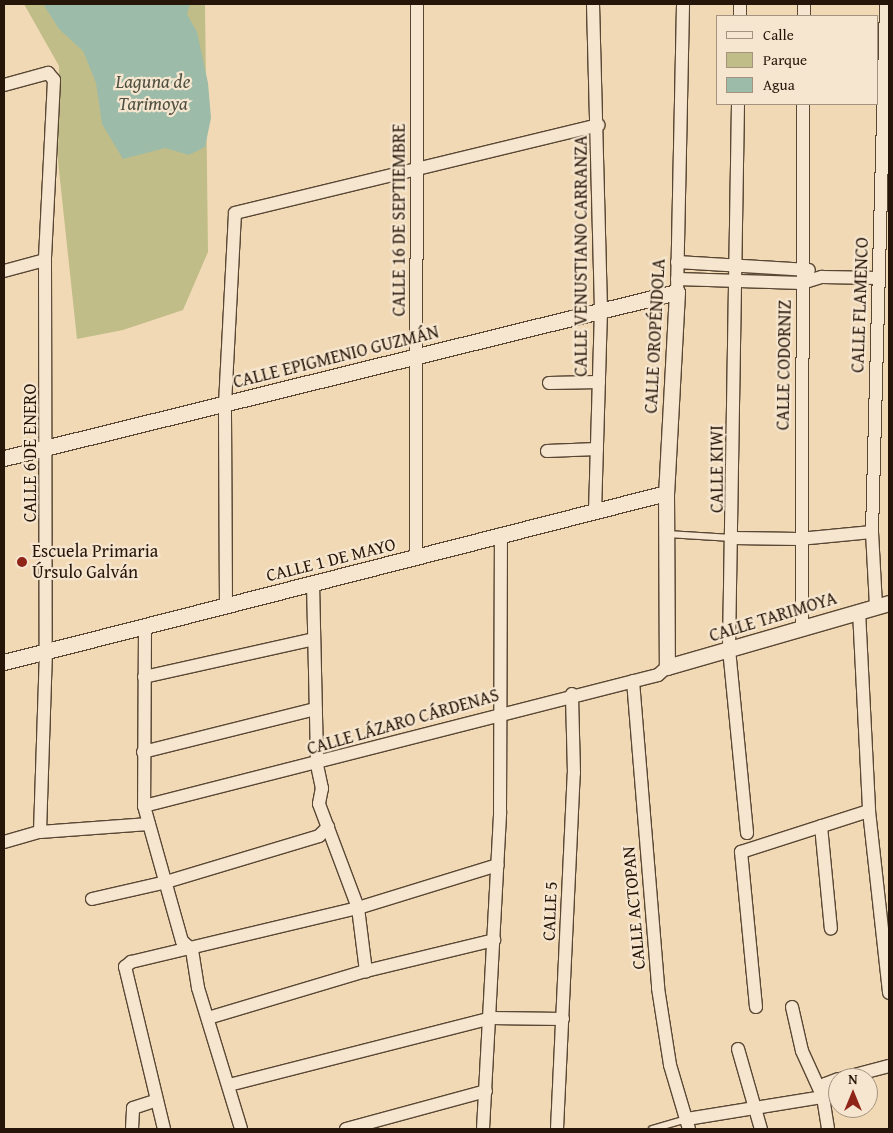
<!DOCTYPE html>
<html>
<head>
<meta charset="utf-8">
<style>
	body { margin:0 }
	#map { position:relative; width:893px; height:1133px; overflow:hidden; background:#f1d9b5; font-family:"Gentium Book Plus",serif }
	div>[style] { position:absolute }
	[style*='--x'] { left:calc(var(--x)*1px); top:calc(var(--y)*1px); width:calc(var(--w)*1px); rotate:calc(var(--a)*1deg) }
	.green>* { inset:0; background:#c1bd88 }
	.water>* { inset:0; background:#9cbba8 }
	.roads { filter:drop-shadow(1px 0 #594734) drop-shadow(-1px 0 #594734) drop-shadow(0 1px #594734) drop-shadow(0 -1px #594734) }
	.service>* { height:6px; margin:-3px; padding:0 3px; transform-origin:3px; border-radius:3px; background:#f6e6cf }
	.minor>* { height:12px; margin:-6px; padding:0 6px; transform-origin:6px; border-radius:6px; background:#f6e6cf }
	.tertiary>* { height:15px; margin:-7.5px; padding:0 7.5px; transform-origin:7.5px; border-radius:7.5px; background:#f6e6cf }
	.dots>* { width:14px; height:14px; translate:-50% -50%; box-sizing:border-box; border:2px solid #f6e6cf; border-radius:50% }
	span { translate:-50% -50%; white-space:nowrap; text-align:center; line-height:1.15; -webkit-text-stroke:4.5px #f6e6cf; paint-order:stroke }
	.street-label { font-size:18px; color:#261609 }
	.poi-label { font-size:18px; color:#261609 }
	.left { translate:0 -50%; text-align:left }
	.water-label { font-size:19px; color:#4f5041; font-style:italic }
	.frame { position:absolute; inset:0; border:5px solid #261609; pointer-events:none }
	.legend { position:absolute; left:716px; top:15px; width:162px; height:90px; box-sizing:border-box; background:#f6e6cf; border:1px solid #a39380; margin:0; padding:6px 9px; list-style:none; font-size:15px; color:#261609 }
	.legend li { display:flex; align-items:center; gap:10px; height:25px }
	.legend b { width:25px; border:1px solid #a39380 }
	.north { position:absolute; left:828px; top:1068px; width:50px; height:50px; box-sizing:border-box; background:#f6e6cf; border:1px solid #a39380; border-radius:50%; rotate:0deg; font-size:14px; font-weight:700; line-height:20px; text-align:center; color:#261609 }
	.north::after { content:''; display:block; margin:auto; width:18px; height:22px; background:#8f2418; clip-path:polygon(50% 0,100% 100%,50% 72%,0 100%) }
</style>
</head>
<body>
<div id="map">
	<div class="green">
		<i style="clip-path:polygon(24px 4px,205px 4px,208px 252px,183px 310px,123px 330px,77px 339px,58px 161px,59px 66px)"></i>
	</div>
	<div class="water">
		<i style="clip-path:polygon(43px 4px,190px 4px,187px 14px,197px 32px,208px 83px,211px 118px,205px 147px,189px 155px,165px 148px,123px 159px,102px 124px,96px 83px,83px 51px,59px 29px)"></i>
	</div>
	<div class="roads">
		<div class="service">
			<i style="--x:666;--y:534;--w:67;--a:3.4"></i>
			<i style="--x:652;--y:1129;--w:36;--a:-16"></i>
		</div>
		<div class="minor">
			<i style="--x:593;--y:4;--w:306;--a:88.5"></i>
			<i style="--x:601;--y:310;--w:199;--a:91.7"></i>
			<i style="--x:740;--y:16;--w:12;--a:-90"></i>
			<i style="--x:804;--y:16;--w:12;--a:-90"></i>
			<i style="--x:4;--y:85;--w:46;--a:-15.3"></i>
			<i style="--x:48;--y:73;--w:9;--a:49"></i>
			<i style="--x:54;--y:80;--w:180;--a:92.9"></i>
			<i style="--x:45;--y:260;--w:391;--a:89.9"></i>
			<i style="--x:46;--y:651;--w:181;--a:91.9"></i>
			<i style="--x:738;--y:104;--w:545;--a:90.95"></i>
			<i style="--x:729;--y:649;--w:185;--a:84.4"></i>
			<i style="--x:677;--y:262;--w:132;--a:3.5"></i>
			<i style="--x:4;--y:271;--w:42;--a:-15"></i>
			<i style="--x:677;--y:279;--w:125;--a:1.8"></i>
			<i style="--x:802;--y:283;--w:21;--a:-17"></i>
			<i style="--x:822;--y:277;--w:57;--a:1"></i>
			<i style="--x:677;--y:292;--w:288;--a:-88.8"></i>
			<i style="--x:549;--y:383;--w:50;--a:-1.1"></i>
			<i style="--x:547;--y:451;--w:50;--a:-2.3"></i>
			<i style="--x:734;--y:538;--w:65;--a:0.9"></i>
			<i style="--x:799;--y:539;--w:73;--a:-5.5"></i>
			<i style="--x:416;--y:557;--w:553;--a:-89.9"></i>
			<i style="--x:313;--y:583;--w:182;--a:88.7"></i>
			<i style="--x:317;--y:765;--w:24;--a:78"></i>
			<i style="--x:322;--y:788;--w:16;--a:101"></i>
			<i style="--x:319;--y:804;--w:111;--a:69.4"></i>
			<i style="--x:358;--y:908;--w:64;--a:82.8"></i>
			<i style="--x:226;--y:606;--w:202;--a:-90.3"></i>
			<i style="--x:225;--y:404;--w:191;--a:-87"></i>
			<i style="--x:235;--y:213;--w:374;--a:-13.6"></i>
			<i style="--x:876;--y:606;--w:74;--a:-93.1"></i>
			<i style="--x:872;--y:532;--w:528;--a:-88.48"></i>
			<i style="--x:859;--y:611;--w:200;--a:87.1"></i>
			<i style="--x:869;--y:811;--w:183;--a:83.7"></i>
			<i style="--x:145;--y:627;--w:179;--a:90.3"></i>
			<i style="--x:144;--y:806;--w:140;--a:74.3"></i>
			<i style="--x:182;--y:941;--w:13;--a:42"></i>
			<i style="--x:192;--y:950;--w:38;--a:81"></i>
			<i style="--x:198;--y:988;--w:147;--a:73"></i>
			<i style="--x:802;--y:627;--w:523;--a:-89.89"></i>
			<i style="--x:144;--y:677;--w:174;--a:-12.6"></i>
			<i style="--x:633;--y:681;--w:308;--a:85.3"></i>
			<i style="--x:658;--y:988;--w:78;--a:81.1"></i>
			<i style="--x:670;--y:1065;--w:67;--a:73.5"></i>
			<i style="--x:143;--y:752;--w:178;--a:-14"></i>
			<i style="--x:144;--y:806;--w:530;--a:-14.3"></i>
			<i style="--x:658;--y:675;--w:12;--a:-42"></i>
			<i style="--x:821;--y:826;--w:103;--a:84.5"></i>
			<i style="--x:4;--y:842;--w:37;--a:-16"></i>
			<i style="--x:40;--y:832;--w:109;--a:-4.2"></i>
			<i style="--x:92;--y:899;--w:76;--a:-12.9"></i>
			<i style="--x:166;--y:882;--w:160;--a:-16.7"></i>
			<i style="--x:319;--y:836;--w:13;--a:-45"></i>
			<i style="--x:756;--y:1007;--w:156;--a:-95.5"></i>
			<i style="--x:741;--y:852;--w:134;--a:-17.8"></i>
			<i style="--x:792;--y:1007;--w:45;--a:77.2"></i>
			<i style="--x:802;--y:1051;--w:51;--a:65.5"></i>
			<i style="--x:823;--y:1097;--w:32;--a:81"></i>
			<i style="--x:208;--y:1018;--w:165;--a:-16.6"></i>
			<i style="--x:366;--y:971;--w:132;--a:-13.6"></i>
			<i style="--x:738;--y:1049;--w:83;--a:74"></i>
			<i style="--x:843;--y:1078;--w:48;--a:-14.6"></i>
			<i style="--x:229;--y:1085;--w:270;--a:-14.3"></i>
			<i style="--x:491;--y:1018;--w:72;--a:0.8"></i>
			<i style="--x:687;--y:1119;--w:138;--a:-9.2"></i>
			<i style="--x:823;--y:1097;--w:13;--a:-81"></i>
			<i style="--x:825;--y:1084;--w:14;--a:-21"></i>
			<i style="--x:132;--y:1129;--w:21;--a:-87"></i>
			<i style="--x:133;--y:1108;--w:23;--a:-18"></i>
			<i style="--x:164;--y:1129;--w:167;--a:-103.5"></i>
			<i style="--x:125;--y:967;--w:8;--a:-40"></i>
			<i style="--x:131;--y:962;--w:233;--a:-13.4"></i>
			<i style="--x:358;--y:908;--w:146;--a:-17.1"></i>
			<i style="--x:346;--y:1129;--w:145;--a:-15.2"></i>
			<i style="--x:483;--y:1129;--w:318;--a:-86.9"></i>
			<i style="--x:500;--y:811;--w:277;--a:-89.8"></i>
			<i style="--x:557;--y:1129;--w:356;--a:-87.3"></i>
			<i style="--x:574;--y:773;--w:79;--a:-91.5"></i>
		</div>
		<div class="tertiary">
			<i style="--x:4;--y:458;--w:693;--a:-13.86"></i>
			<i style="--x:677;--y:292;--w:201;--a:93.1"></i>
			<i style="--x:666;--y:493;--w:174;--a:89.7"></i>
			<i style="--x:667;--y:667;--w:231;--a:-16.1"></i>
			<i style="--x:4;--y:662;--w:683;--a:-14.32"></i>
		</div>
	</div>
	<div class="dots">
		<i style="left:22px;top:562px;background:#8f2418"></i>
	</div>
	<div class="street-label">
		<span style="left:399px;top:220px;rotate:-90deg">CALLE 16 DE SEPTIEMBRE</span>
		<span style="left:581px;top:256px;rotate:-90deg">CALLE VENUSTIANO CARRANZA</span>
		<span style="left:860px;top:305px;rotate:-88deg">CALLE FLAMENCO</span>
		<span style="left:655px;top:336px;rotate:-87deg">CALLE OROPÉNDOLA</span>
		<span style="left:336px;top:357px;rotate:-14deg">CALLE EPIGMENIO GUZMÁN</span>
		<span style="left:784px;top:365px;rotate:-89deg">CALLE CODORNIZ</span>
		<span style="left:30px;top:453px;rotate:-90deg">CALLE 6 DE ENERO</span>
		<span style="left:717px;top:469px;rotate:-90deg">CALLE KIWI</span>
		<span style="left:331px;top:560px;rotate:-14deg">CALLE 1 DE MAYO</span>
		<span style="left:773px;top:617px;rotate:-17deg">CALLE TARIMOYA</span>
		<span style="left:403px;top:722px;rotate:-16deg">CALLE LÁZARO CÁRDENAS</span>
		<span style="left:634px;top:908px;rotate:-95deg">CALLE ACTOPAN</span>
		<span style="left:550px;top:911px;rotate:-88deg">CALLE 5</span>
	</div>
	<div class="poi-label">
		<span class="left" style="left:32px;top:562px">Escuela Primaria<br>Úrsulo Galván</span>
	</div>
	<div class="water-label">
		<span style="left:153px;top:93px">Laguna de<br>Tarimoya</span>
	</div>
	<div class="frame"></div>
	<ul class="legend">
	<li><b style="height:6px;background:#f6e6cf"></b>Calle</li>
	<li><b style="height:14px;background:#c1bd88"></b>Parque</li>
	<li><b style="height:14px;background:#9cbba8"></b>Agua</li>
	</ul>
	<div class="north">N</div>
</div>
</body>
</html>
